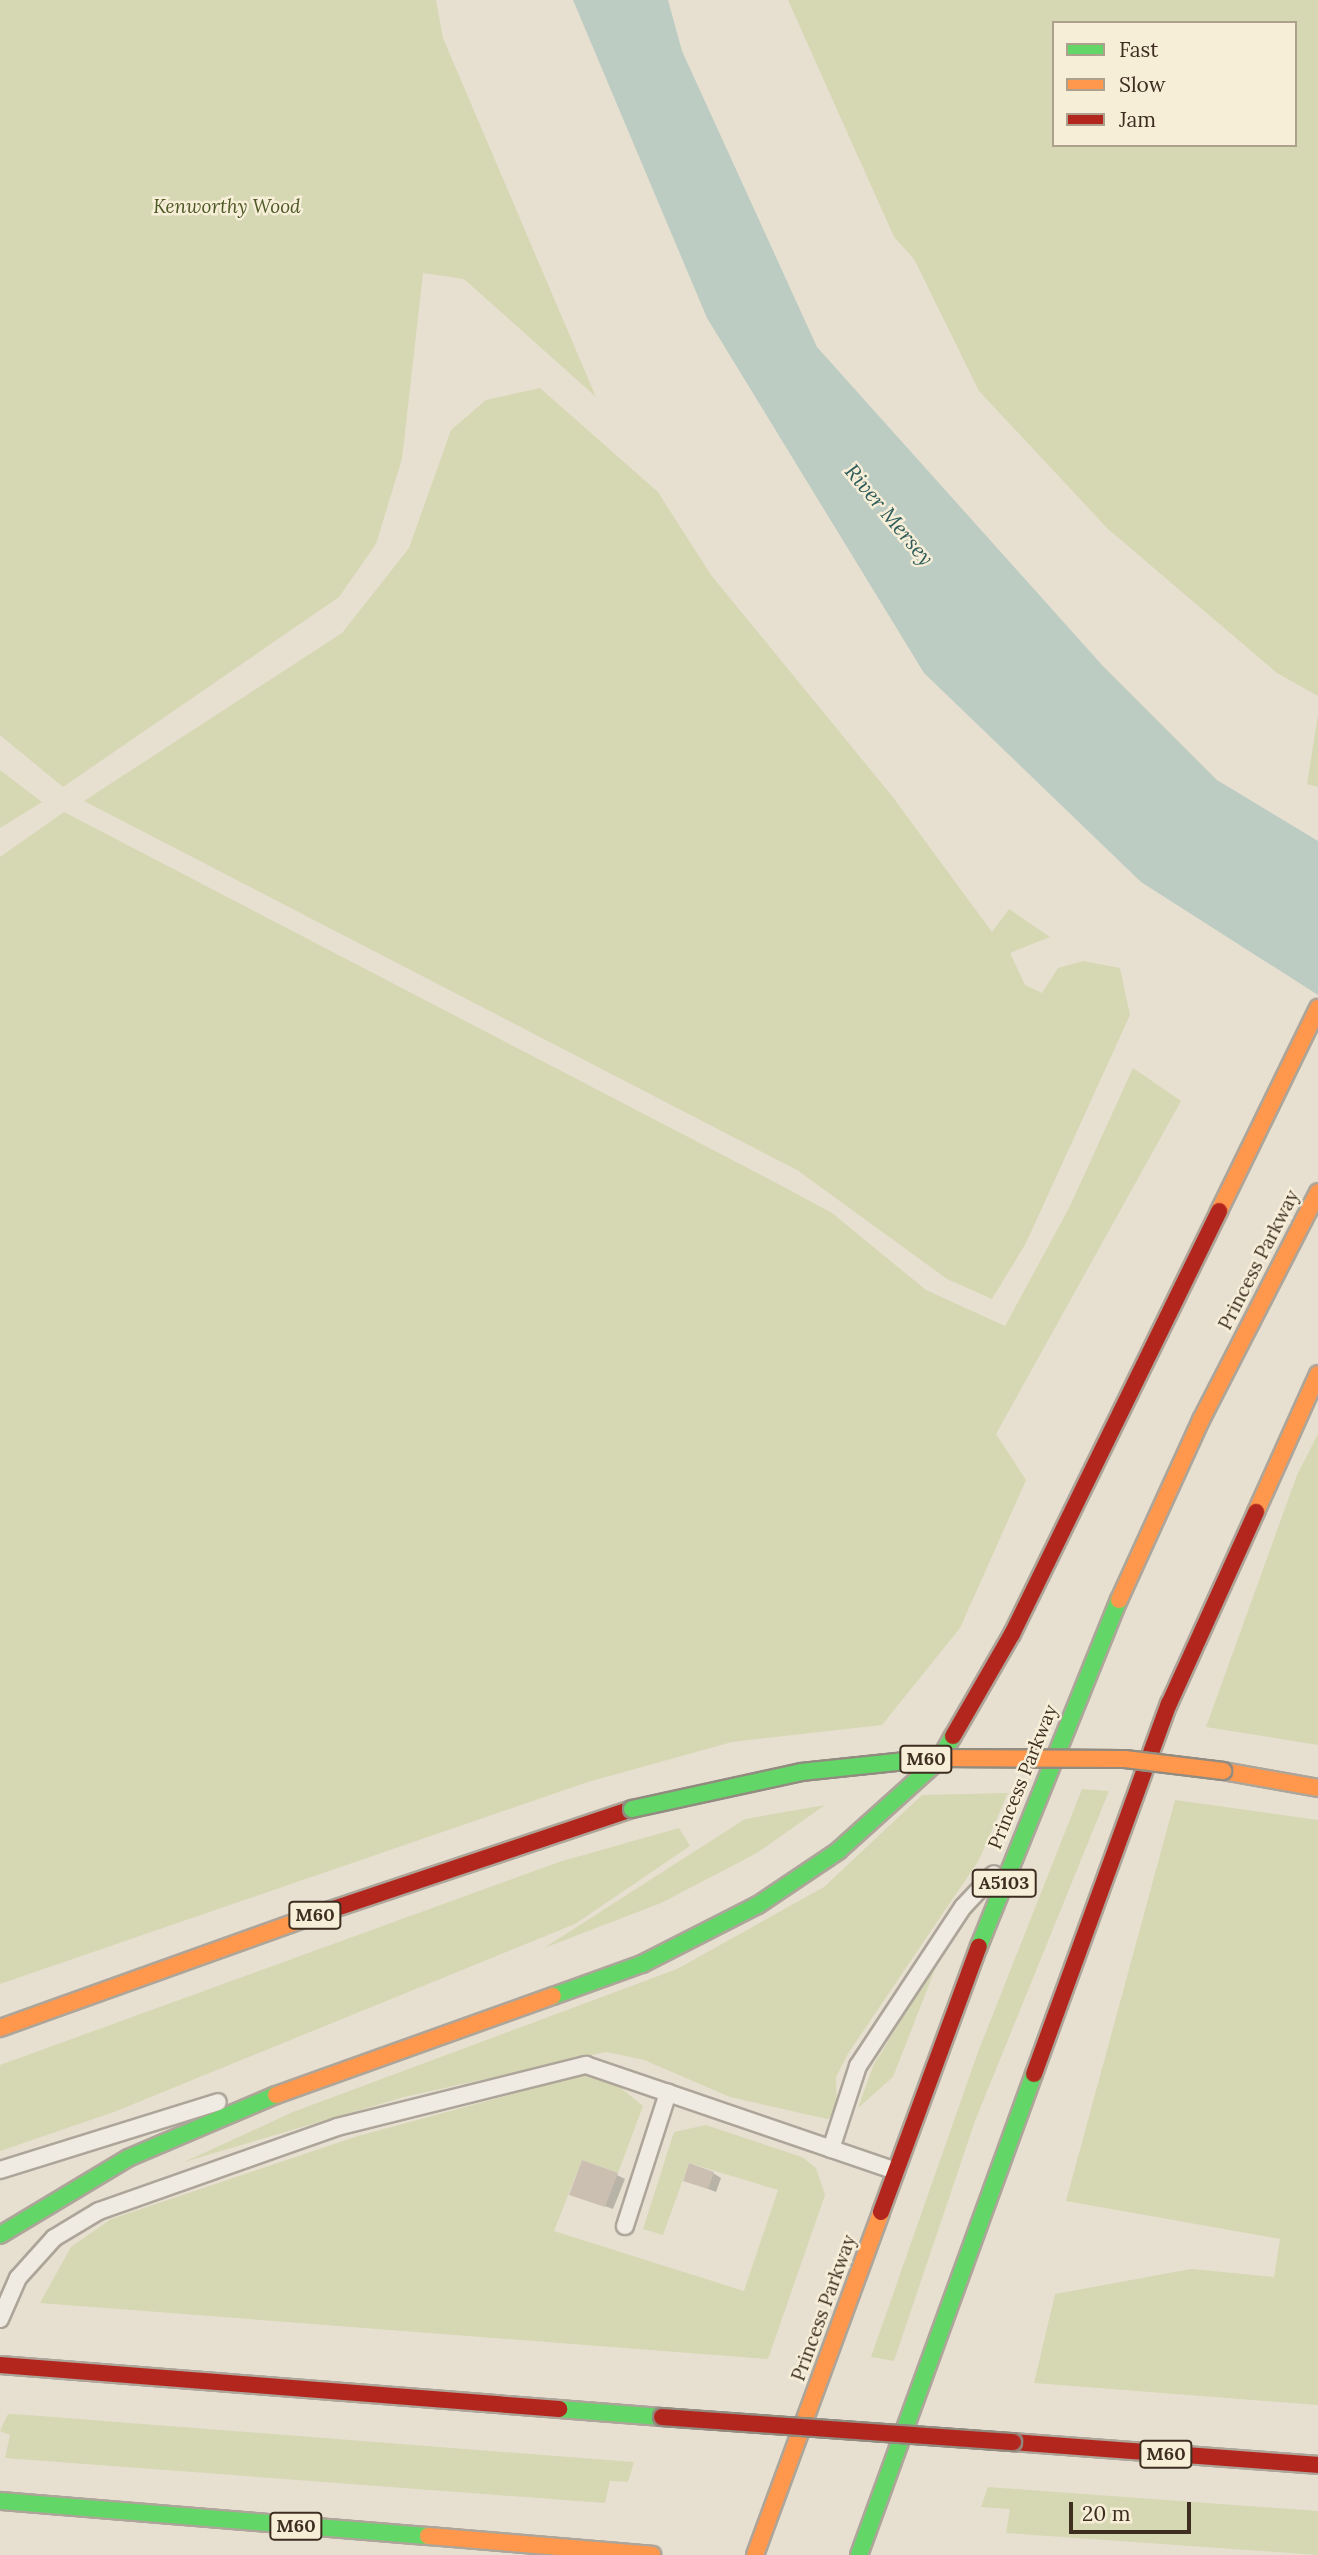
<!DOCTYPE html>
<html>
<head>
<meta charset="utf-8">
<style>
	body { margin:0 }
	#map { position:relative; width:1318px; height:2555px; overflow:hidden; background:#e7e0d1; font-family:Lora,serif }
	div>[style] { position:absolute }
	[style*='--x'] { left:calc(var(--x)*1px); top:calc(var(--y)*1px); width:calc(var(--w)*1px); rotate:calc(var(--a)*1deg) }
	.green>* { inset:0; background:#d6d7b3 }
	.water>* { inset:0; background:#bcccc2 }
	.shadow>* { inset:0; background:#0003 }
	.building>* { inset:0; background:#cbbfb2 }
	.roads { filter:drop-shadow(2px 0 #ada599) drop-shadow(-2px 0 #ada599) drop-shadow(0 2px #ada599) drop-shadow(0 -2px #ada599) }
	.lane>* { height:16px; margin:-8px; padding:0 8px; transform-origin:8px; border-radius:8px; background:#efebe3 }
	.fast>* { height:16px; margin:-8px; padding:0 8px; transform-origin:8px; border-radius:8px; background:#63d668 }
	.slow>* { height:16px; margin:-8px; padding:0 8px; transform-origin:8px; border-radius:8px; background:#ff974d }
	.jam>* { height:16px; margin:-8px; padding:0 8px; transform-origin:8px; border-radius:8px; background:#b3261e }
	.bridges { filter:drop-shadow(2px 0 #928b80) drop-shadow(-2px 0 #928b80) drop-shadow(0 2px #928b80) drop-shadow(0 -2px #928b80) }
	.fast-bridge>* { height:16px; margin:-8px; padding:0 8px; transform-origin:8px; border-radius:8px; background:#63d668 }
	.slow-bridge>* { height:16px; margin:-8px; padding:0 8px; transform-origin:8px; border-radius:8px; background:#ff974d }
	.jam-bridge>* { height:16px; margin:-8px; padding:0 8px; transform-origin:8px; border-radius:8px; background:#b3261e }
	span { translate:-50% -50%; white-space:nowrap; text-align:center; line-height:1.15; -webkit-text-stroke:5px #f7eed8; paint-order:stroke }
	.shield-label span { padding:2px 5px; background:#f7eed8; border:2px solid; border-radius:5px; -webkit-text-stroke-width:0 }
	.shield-label { font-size:18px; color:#3d2e20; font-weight:700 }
	.park-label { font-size:19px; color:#4d5a26; font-style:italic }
	.street-label { font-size:19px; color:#3d2e20 }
	.water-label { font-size:21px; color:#2f5d5a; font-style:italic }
	.legend { position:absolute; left:1052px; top:21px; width:245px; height:126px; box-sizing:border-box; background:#f7eed8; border:2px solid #ada18e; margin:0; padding:9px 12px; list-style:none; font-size:21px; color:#3d2e20 }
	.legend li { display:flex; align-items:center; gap:14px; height:35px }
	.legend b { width:35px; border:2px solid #ada18e }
	.scale { position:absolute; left:1069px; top:2502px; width:122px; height:32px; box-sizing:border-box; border:4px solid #3d2e20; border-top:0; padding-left:9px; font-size:21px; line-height:24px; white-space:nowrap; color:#3d2e20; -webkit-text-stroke:5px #f7eed8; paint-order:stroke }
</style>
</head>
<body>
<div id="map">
	<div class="green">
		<i style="clip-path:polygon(0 0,436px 0,443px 38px,596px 397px,464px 279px,423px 273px,402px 459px,376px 544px,339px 597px,63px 787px,0 735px)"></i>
		<i style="clip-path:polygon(evenodd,788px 0,1318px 0,1318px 696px,1277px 673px,1108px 529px,979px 391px,914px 259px,894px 237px,788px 0,1054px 23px,1295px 23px,1295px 145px,1054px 145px,1054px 23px)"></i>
		<i style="clip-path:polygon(540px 388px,658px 492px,711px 575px,892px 796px,992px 932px,1009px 909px,1050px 937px,1010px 953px,1025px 985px,1042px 993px,1058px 968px,1083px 961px,1120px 968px,1130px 1015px,1026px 1243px,992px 1299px,947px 1279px,797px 1170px,84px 801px,342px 633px,409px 548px,451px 430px,486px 400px)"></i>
		<i style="clip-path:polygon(1318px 715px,1318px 787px,1307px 784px)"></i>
		<i style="clip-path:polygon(0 770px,42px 802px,0 828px)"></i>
		<i style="clip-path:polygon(64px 812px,784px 1187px,832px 1213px,926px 1290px,1005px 1326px,1070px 1206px,1133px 1068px,1181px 1101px,996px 1434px,1026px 1480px,960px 1628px,882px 1725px,732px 1742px,588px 1782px,0 1984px,0 857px)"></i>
		<i style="clip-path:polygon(1318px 1434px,1318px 1745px,1206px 1727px,1297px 1475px)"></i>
		<i style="clip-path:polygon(1082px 1789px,1109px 1791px,975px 2121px,894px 2361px,871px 2357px,978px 2052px)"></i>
		<i style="clip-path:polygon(1008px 1793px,979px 1860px,849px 2052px,836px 2077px,837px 2114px,827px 2119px,730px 2097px,644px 2060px,606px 2052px,404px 2097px,184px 2162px,293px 2112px,677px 1969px,824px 1887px,922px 1795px)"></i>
		<i style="clip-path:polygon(1175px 1800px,1318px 1820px,1318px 2405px,1034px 2383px,1055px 2294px,1191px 2269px,1274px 2277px,1280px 2239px,1066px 2201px)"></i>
		<i style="clip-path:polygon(825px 1805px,757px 1853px,661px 1903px,544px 1948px,745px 1819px)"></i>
		<i style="clip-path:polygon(679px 1828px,690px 1846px,575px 1924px,114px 2112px,0 2151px,0 2065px,559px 1862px)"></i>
		<i style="clip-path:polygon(939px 1959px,893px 2077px,858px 2108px,874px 2064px)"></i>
		<i style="clip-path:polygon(583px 2075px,611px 2080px,643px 2106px,618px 2173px,582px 2160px,554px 2231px,744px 2291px,778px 2190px,689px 2163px,663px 2235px,643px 2229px,674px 2132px,706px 2125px,802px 2157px,816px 2168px,825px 2195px,768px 2359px,40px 2303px,71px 2247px,111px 2219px,358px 2136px)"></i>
		<i style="clip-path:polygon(8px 2414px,27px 2415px,634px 2462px,628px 2482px,610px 2481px,605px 2503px,5px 2458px,10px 2435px,0 2431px)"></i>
		<i style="clip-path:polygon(988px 2487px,1318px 2511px,1318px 2555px,1006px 2533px,1010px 2509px,981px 2507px)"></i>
	</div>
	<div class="water">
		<i style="clip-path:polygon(573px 0,668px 0,682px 51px,817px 347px,1102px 665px,1217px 780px,1318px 841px,1318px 995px,1141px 882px,924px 673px,707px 318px)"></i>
	</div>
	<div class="shadow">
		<i style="clip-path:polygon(713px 2173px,721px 2178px,716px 2192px,685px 2180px)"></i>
		<i style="clip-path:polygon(617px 2175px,625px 2179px,613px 2209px,571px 2194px)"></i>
	</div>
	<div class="building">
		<i style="clip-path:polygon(582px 2160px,618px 2173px,605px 2207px,569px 2195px)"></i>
		<i style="clip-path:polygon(689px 2163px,714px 2172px,708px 2189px,683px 2181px)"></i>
	</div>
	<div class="roads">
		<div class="lane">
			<i style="--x:831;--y:2149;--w:87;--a:-72"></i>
			<i style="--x:858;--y:2066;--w:191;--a:-56.6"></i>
			<i style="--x:963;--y:1907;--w:45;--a:-46.8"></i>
			<i style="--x:0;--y:2170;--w:228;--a:-17.3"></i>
			<i style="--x:625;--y:2226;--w:140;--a:-72.1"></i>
			<i style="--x:668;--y:2093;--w:241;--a:18.9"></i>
			<i style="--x:0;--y:2319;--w:45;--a:-66.3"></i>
			<i style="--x:18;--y:2278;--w:54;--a:-48"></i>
			<i style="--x:54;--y:2238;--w:52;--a:-31"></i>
			<i style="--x:99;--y:2211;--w:252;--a:-19.4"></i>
			<i style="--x:337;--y:2127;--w:257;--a:-14"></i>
			<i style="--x:586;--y:2065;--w:87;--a:18.9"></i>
		</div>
		<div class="fast">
			<i style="--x:979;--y:1946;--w:373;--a:-68"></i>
			<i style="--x:553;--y:1996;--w:95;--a:-19.8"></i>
			<i style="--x:642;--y:1964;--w:130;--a:-27"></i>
			<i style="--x:758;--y:1905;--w:97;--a:-34"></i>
			<i style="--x:838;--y:1851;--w:137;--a:-42"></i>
			<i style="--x:940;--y:1759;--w:26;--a:-61"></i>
			<i style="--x:0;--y:2235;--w:149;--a:-31"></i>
			<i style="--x:128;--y:2158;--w:161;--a:-23.1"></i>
			<i style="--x:559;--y:2409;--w:103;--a:4.4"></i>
			<i style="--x:0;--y:2501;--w:429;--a:4.7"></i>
			<i style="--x:859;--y:2555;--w:512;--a:-70.01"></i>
		</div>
		<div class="slow">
			<i style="--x:1219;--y:1211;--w:226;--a:-64"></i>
			<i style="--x:1256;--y:1512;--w:151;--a:-65.8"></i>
			<i style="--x:1119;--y:1600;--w:198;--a:-65.5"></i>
			<i style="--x:1201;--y:1420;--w:256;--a:-62.8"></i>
			<i style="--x:1223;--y:1771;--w:97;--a:10.1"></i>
			<i style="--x:0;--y:2028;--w:344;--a:-19.7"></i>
			<i style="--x:276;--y:2095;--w:294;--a:-19.7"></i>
			<i style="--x:428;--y:2536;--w:225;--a:4.8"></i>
			<i style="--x:755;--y:2555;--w:365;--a:-69.8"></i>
		</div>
		<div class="jam">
			<i style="--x:953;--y:1736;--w:118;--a:-60"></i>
			<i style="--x:1012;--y:1634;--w:471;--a:-63.9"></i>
			<i style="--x:324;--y:1912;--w:325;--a:-18.5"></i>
			<i style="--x:1034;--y:2074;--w:394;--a:-70"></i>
			<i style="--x:1169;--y:1704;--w:211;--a:-65.6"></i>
			<i style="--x:881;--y:2212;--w:283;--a:-69.8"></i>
			<i style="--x:0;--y:2365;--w:561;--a:4.5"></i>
			<i style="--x:1013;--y:2442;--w:306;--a:4.3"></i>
		</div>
	</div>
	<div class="bridges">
		<div class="fast-bridge">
			<i style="--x:632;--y:1809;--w:173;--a:-12.3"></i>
			<i style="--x:801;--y:1772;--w:134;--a:-6"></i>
		</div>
		<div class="slow-bridge">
			<i style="--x:934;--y:1758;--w:191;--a:0.3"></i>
			<i style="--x:1125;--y:1759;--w:99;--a:7"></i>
		</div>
		<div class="jam-bridge">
			<i style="--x:662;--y:2417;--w:352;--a:4.1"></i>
		</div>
	</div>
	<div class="shield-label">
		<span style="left:926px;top:1759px">M60</span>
		<span style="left:1004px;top:1883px">A5103</span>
		<span style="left:315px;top:1915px">M60</span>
		<span style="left:1166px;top:2454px">M60</span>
		<span style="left:296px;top:2526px">M60</span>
	</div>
	<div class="park-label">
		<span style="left:227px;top:207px">Kenworthy Wood</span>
	</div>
	<div class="street-label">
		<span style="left:1259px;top:1260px;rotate:-63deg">Princess Parkway</span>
		<span style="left:1023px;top:1777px;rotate:-68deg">Princess Parkway</span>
		<span style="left:824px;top:2308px;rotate:-70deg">Princess Parkway</span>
	</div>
	<div class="water-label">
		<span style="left:889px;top:515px;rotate:50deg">River Mersey</span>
	</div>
	<ul class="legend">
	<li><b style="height:9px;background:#63d668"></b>Fast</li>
	<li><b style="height:9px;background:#ff974d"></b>Slow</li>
	<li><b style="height:9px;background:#b3261e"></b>Jam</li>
	</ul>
	<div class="scale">20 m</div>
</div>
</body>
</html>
